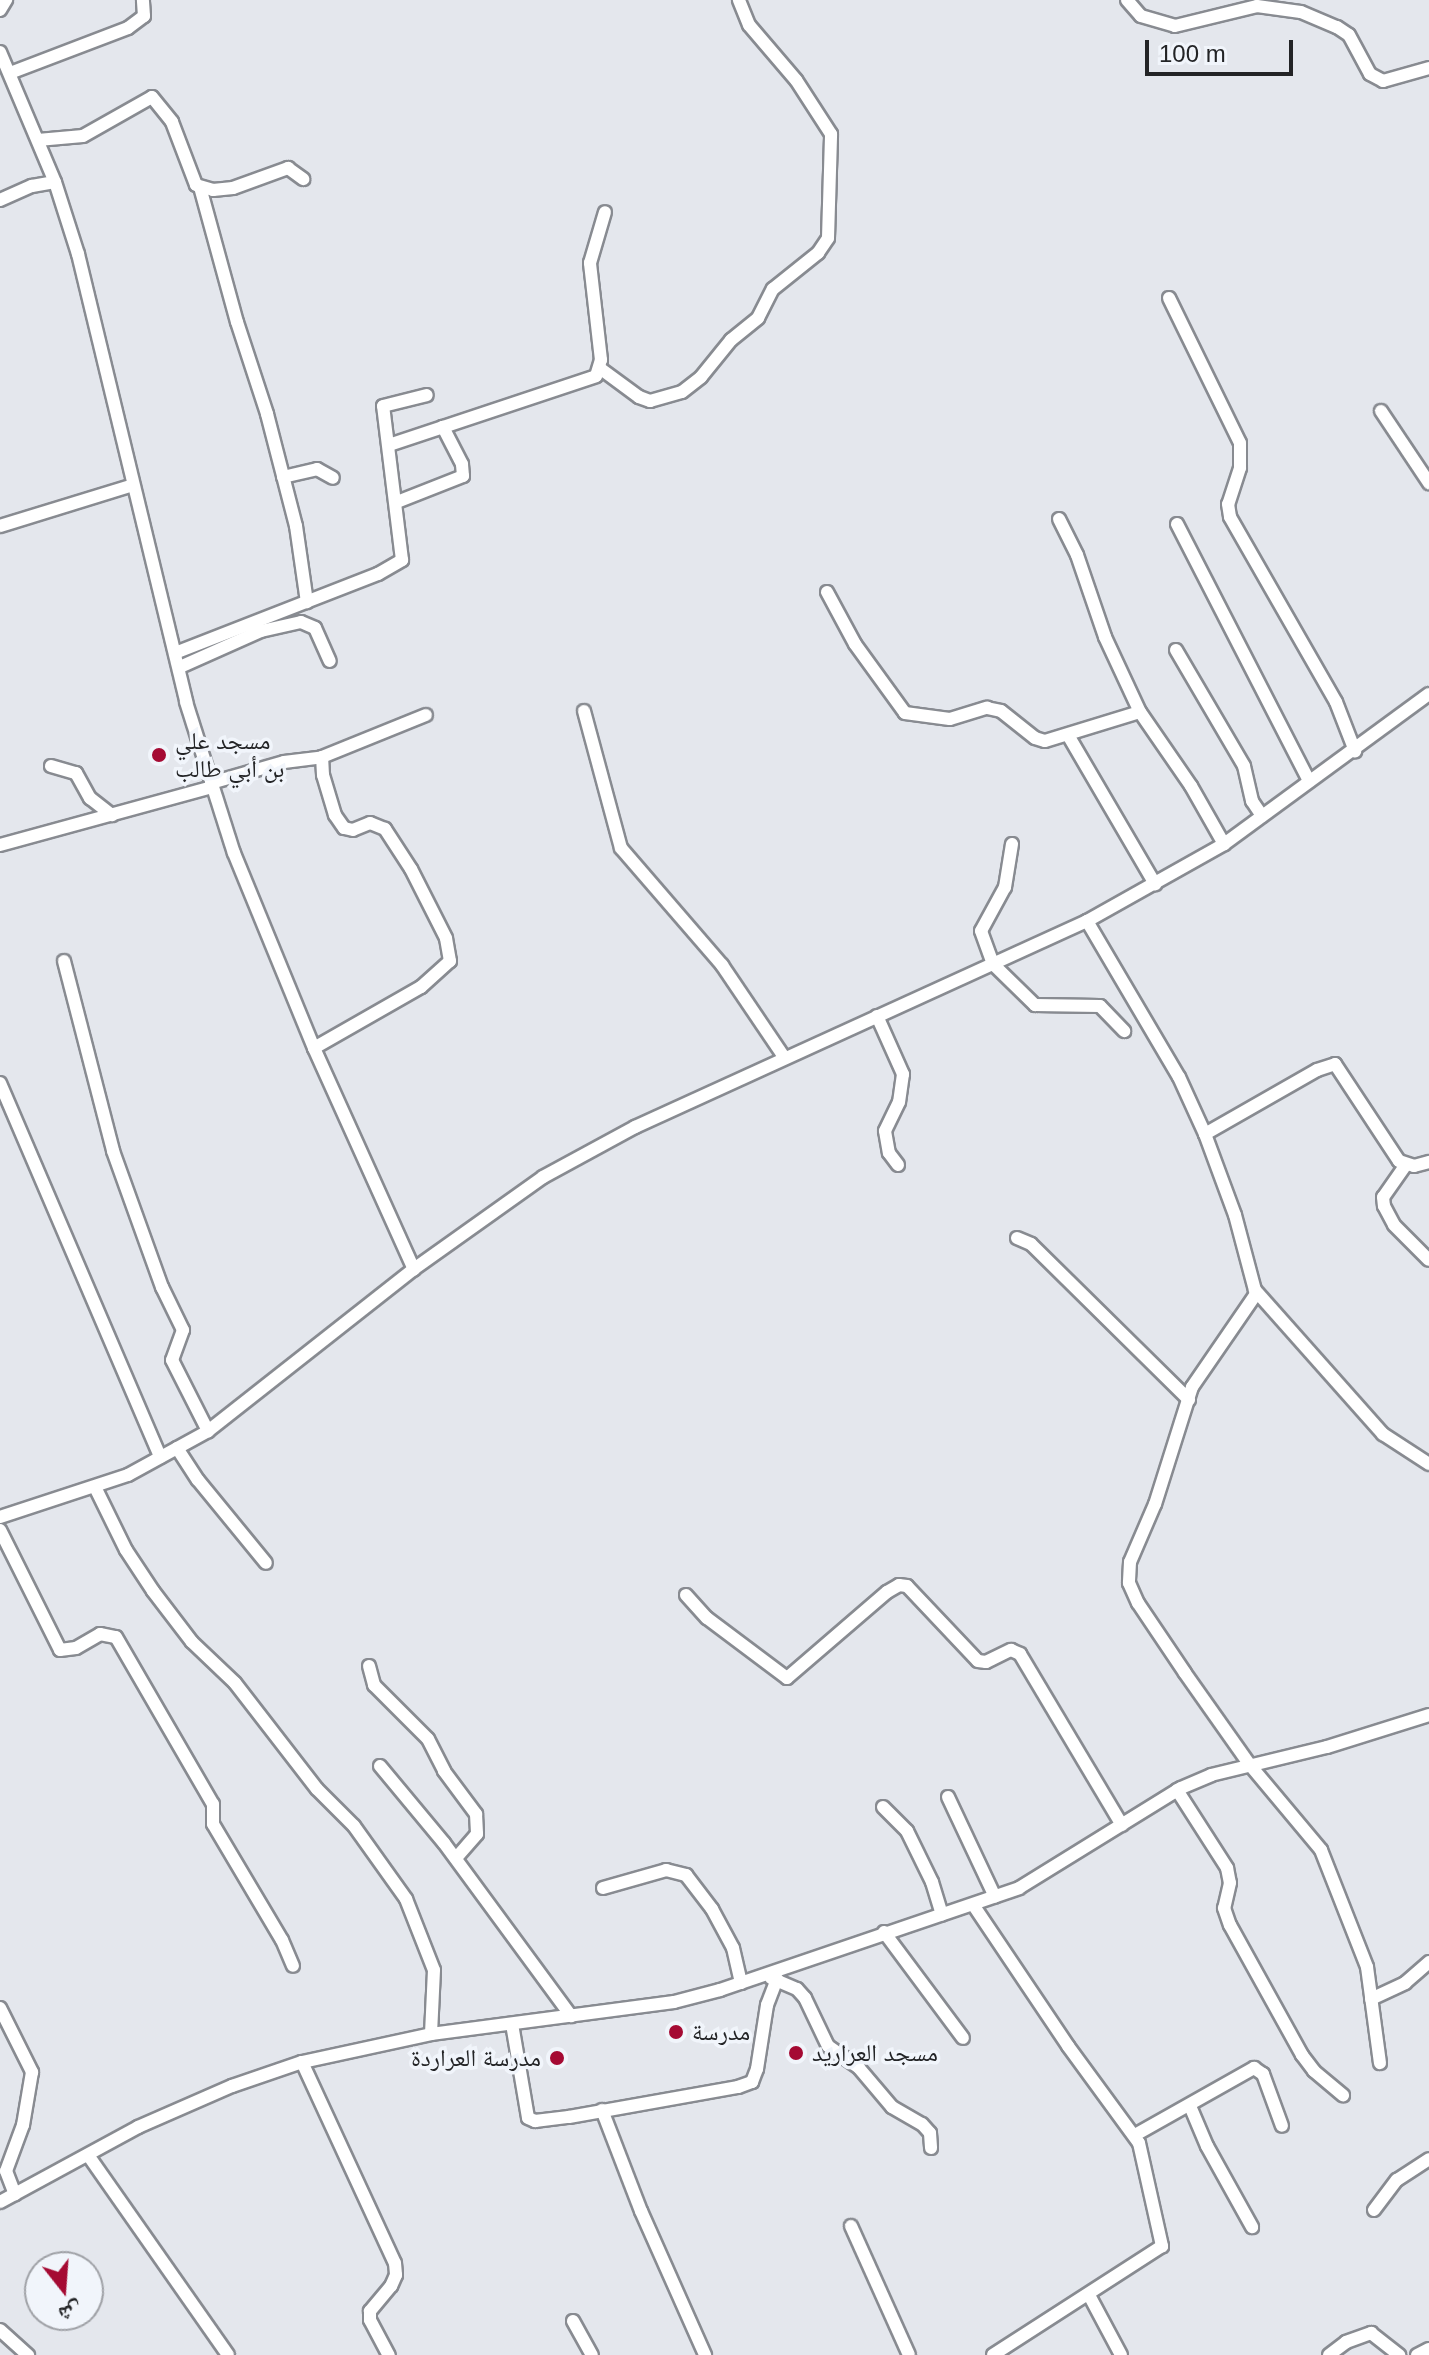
<!DOCTYPE html>
<html>
<head>
<meta charset="utf-8">
<style>
	body { margin:0 }
	#map { position:relative; width:1429px; height:2355px; overflow:hidden; background:#e4e7ed; font-family:Arial,"Noto Naskh Arabic",sans-serif }
	div>[style] { position:absolute }
	[style*='--x'] { left:calc(var(--x)*1px); top:calc(var(--y)*1px); width:calc(var(--w)*1px); rotate:calc(var(--a)*1deg) }
	.roads { filter:drop-shadow(2px 0 #888b91) drop-shadow(-2px 0 #888b91) drop-shadow(0 2px #888b91) drop-shadow(0 -2px #888b91) }
	.minor>* { height:12px; margin:-6px; padding:0 6px; transform-origin:6px; border-radius:6px; background:#fff }
	.dots>* { width:22px; height:22px; translate:-50% -50%; box-sizing:border-box; border:4px solid #f1f5fb; border-radius:50% }
	span { translate:-50% -50%; white-space:nowrap; text-align:center; line-height:1.15; -webkit-text-stroke:7px #f1f5fb; paint-order:stroke }
	.poi-label { font-size:24px; color:#232426 }
	.left { translate:0 -50%; text-align:left }
	.right { translate:-100% -50%; text-align:right }
	.north { position:absolute; left:24px; top:2251px; width:80px; height:80px; box-sizing:border-box; background:#f1f5fb; border:2px solid #9fa1a6; border-radius:50%; rotate:163deg; font-size:22px; font-weight:700; line-height:32px; text-align:center; color:#232426 }
	.north::after { content:''; display:block; margin:auto; width:28px; height:36px; background:#a50a33; clip-path:polygon(50% 0,100% 100%,50% 72%,0 100%) }
	.scale { position:absolute; left:1145px; top:40px; width:148px; height:36px; box-sizing:border-box; border:4px solid #232426; border-top:0; padding-left:10px; font-size:24px; line-height:28px; white-space:nowrap; color:#232426; -webkit-text-stroke:6px #f1f5fb; paint-order:stroke }
</style>
</head>
<body>
<div id="map">
	<div class="roads">
		<div class="minor">
			<i style="--x:1127;--y:0;--w:21;--a:49"></i>
			<i style="--x:1141;--y:16;--w:35;--a:16"></i>
			<i style="--x:1175;--y:26;--w:84;--a:-13.7"></i>
			<i style="--x:1257;--y:6;--w:44;--a:7.8"></i>
			<i style="--x:1301;--y:12;--w:39;--a:23"></i>
			<i style="--x:1337;--y:27;--w:14;--a:34"></i>
			<i style="--x:1349;--y:35;--w:44;--a:61.7"></i>
			<i style="--x:1370;--y:74;--w:15;--a:28"></i>
			<i style="--x:1383;--y:81;--w:48;--a:-15.8"></i>
			<i style="--x:0;--y:10;--w:12;--a:-59"></i>
			<i style="--x:0;--y:52;--w:141;--a:67.1"></i>
			<i style="--x:55;--y:182;--w:76;--a:72.3"></i>
			<i style="--x:78;--y:254;--w:461;--a:76.4"></i>
			<i style="--x:186;--y:702;--w:158;--a:72.4"></i>
			<i style="--x:234;--y:853;--w:211;--a:67.7"></i>
			<i style="--x:314;--y:1048;--w:243;--a:65.7"></i>
			<i style="--x:10;--y:73;--w:126;--a:-20.9"></i>
			<i style="--x:128;--y:28;--w:20;--a:-37"></i>
			<i style="--x:144;--y:16;--w:16;--a:-94"></i>
			<i style="--x:38;--y:140;--w:45;--a:-5.1"></i>
			<i style="--x:83;--y:136;--w:79;--a:-29.5"></i>
			<i style="--x:152;--y:97;--w:32;--a:51"></i>
			<i style="--x:172;--y:122;--w:67;--a:69.1"></i>
			<i style="--x:196;--y:185;--w:18;--a:16"></i>
			<i style="--x:213;--y:190;--w:20;--a:-6"></i>
			<i style="--x:233;--y:188;--w:59;--a:-20"></i>
			<i style="--x:288;--y:168;--w:19;--a:36"></i>
			<i style="--x:200;--y:187;--w:140;--a:74.7"></i>
			<i style="--x:237;--y:322;--w:97;--a:71.9"></i>
			<i style="--x:267;--y:414;--w:116;--a:75.5"></i>
			<i style="--x:296;--y:526;--w:77;--a:81.8"></i>
			<i style="--x:0;--y:200;--w:35;--a:-24"></i>
			<i style="--x:32;--y:186;--w:23;--a:-10"></i>
			<i style="--x:1169;--y:298;--w:161;--a:63.9"></i>
			<i style="--x:1240;--y:443;--w:25;--a:90"></i>
			<i style="--x:1240;--y:468;--w:38;--a:108"></i>
			<i style="--x:1228;--y:504;--w:13;--a:81"></i>
			<i style="--x:1230;--y:517;--w:213;--a:60.2"></i>
			<i style="--x:1336;--y:702;--w:53;--a:68.8"></i>
			<i style="--x:601;--y:369;--w:47;--a:36.4"></i>
			<i style="--x:639;--y:397;--w:12;--a:20"></i>
			<i style="--x:650;--y:401;--w:33;--a:-16"></i>
			<i style="--x:682;--y:392;--w:24;--a:-38"></i>
			<i style="--x:701;--y:377;--w:48;--a:-51"></i>
			<i style="--x:731;--y:340;--w:35;--a:-39"></i>
			<i style="--x:758;--y:318;--w:33;--a:-63"></i>
			<i style="--x:773;--y:289;--w:58;--a:-38.7"></i>
			<i style="--x:818;--y:253;--w:18;--a:-56"></i>
			<i style="--x:828;--y:238;--w:104;--a:-88.3"></i>
			<i style="--x:831;--y:134;--w:64;--a:-122.9"></i>
			<i style="--x:796;--y:80;--w:72;--a:-130.5"></i>
			<i style="--x:749;--y:25;--w:27;--a:-112"></i>
			<i style="--x:1381;--y:411;--w:87;--a:56.3"></i>
			<i style="--x:389;--y:445;--w:218;--a:-18.4"></i>
			<i style="--x:596;--y:376;--w:17;--a:-73"></i>
			<i style="--x:601;--y:360;--w:98;--a:-96.5"></i>
			<i style="--x:590;--y:263;--w:53;--a:-73.6"></i>
			<i style="--x:283;--y:477;--w:35;--a:-13"></i>
			<i style="--x:317;--y:469;--w:18;--a:29"></i>
			<i style="--x:397;--y:502;--w:71;--a:-21.5"></i>
			<i style="--x:463;--y:476;--w:12;--a:-95"></i>
			<i style="--x:462;--y:464;--w:42;--a:-117.2"></i>
			<i style="--x:1059;--y:519;--w:40;--a:63.4"></i>
			<i style="--x:1077;--y:555;--w:87;--a:71.1"></i>
			<i style="--x:1105;--y:637;--w:83;--a:65"></i>
			<i style="--x:1140;--y:712;--w:90;--a:55.4"></i>
			<i style="--x:1191;--y:786;--w:67;--a:60.4"></i>
			<i style="--x:1177;--y:524;--w:289;--a:62.8"></i>
			<i style="--x:0;--y:526;--w:139;--a:-17.1"></i>
			<i style="--x:827;--y:592;--w:59;--a:61.7"></i>
			<i style="--x:855;--y:644;--w:85;--a:54.1"></i>
			<i style="--x:905;--y:713;--w:45;--a:7.6"></i>
			<i style="--x:950;--y:719;--w:39;--a:-17"></i>
			<i style="--x:987;--y:708;--w:14;--a:12"></i>
			<i style="--x:1001;--y:711;--w:43;--a:38.5"></i>
			<i style="--x:1035;--y:738;--w:10;--a:17"></i>
			<i style="--x:1045;--y:741;--w:99;--a:-17"></i>
			<i style="--x:1176;--y:650;--w:134;--a:59.6"></i>
			<i style="--x:1244;--y:766;--w:36;--a:77"></i>
			<i style="--x:1252;--y:801;--w:18;--a:56"></i>
			<i style="--x:175;--y:653;--w:218;--a:-21.3"></i>
			<i style="--x:378;--y:574;--w:28;--a:-30"></i>
			<i style="--x:402;--y:560;--w:155;--a:-97"></i>
			<i style="--x:383;--y:406;--w:45;--a:-14"></i>
			<i style="--x:180;--y:667;--w:89;--a:-24"></i>
			<i style="--x:261;--y:631;--w:41;--a:-12.7"></i>
			<i style="--x:301;--y:622;--w:15;--a:23"></i>
			<i style="--x:315;--y:628;--w:36;--a:66"></i>
			<i style="--x:584;--y:711;--w:142;--a:74.9"></i>
			<i style="--x:621;--y:848;--w:155;--a:49.2"></i>
			<i style="--x:722;--y:965;--w:111;--a:56"></i>
			<i style="--x:1068;--y:735;--w:173;--a:59.7"></i>
			<i style="--x:51;--y:766;--w:26;--a:16"></i>
			<i style="--x:76;--y:773;--w:29;--a:61"></i>
			<i style="--x:90;--y:798;--w:28;--a:38"></i>
			<i style="--x:211;--y:783;--w:76;--a:-16"></i>
			<i style="--x:284;--y:762;--w:38;--a:-7"></i>
			<i style="--x:322;--y:757;--w:112;--a:-22"></i>
			<i style="--x:1012;--y:844;--w:44;--a:99.2"></i>
			<i style="--x:1005;--y:887;--w:50;--a:118.6"></i>
			<i style="--x:981;--y:931;--w:35;--a:70"></i>
			<i style="--x:993;--y:964;--w:59;--a:44.3"></i>
			<i style="--x:1035;--y:1005;--w:65;--a:0.9"></i>
			<i style="--x:1100;--y:1006;--w:35;--a:46"></i>
			<i style="--x:0;--y:845;--w:220;--a:-15.3"></i>
			<i style="--x:1087;--y:921;--w:181;--a:59.5"></i>
			<i style="--x:1179;--y:1077;--w:63;--a:65.5"></i>
			<i style="--x:1205;--y:1134;--w:86;--a:69.7"></i>
			<i style="--x:1235;--y:1215;--w:82;--a:75.1"></i>
			<i style="--x:1256;--y:1294;--w:113;--a:124.5"></i>
			<i style="--x:1192;--y:1387;--w:123;--a:107.5"></i>
			<i style="--x:1155;--y:1504;--w:63;--a:113.3"></i>
			<i style="--x:1130;--y:1562;--w:21;--a:93"></i>
			<i style="--x:1129;--y:1583;--w:22;--a:66"></i>
			<i style="--x:1138;--y:1603;--w:84;--a:56.1"></i>
			<i style="--x:1185;--y:1673;--w:113;--a:54.8"></i>
			<i style="--x:1250;--y:1765;--w:111;--a:50.1"></i>
			<i style="--x:1321;--y:1850;--w:126;--a:68.5"></i>
			<i style="--x:1367;--y:1967;--w:97;--a:82.3"></i>
			<i style="--x:64;--y:961;--w:196;--a:75.5"></i>
			<i style="--x:113;--y:1151;--w:145;--a:70.2"></i>
			<i style="--x:162;--y:1287;--w:48;--a:64"></i>
			<i style="--x:183;--y:1330;--w:32;--a:110"></i>
			<i style="--x:172;--y:1360;--w:80;--a:63.1"></i>
			<i style="--x:877;--y:1016;--w:64;--a:65.9"></i>
			<i style="--x:903;--y:1074;--w:28;--a:98"></i>
			<i style="--x:899;--y:1102;--w:32;--a:116"></i>
			<i style="--x:885;--y:1131;--w:22;--a:80"></i>
			<i style="--x:889;--y:1153;--w:15;--a:53"></i>
			<i style="--x:314;--y:1048;--w:123;--a:-29.7"></i>
			<i style="--x:421;--y:987;--w:39;--a:-42"></i>
			<i style="--x:450;--y:961;--w:23;--a:-100"></i>
			<i style="--x:446;--y:938;--w:77;--a:-116.9"></i>
			<i style="--x:411;--y:869;--w:48;--a:-123"></i>
			<i style="--x:385;--y:829;--w:16;--a:-158"></i>
			<i style="--x:370;--y:823;--w:18;--a:158"></i>
			<i style="--x:353;--y:830;--w:9;--a:-167"></i>
			<i style="--x:344;--y:828;--w:16;--a:-125"></i>
			<i style="--x:335;--y:815;--w:42;--a:-106.7"></i>
			<i style="--x:323;--y:775;--w:18;--a:-93"></i>
			<i style="--x:0;--y:1083;--w:407;--a:66.8"></i>
			<i style="--x:1205;--y:1134;--w:129;--a:-29.7"></i>
			<i style="--x:1317;--y:1070;--w:19;--a:-18"></i>
			<i style="--x:1335;--y:1064;--w:116;--a:56.6"></i>
			<i style="--x:1399;--y:1161;--w:16;--a:18"></i>
			<i style="--x:1414;--y:1166;--w:16;--a:-15"></i>
			<i style="--x:1405;--y:1166;--w:38;--a:125"></i>
			<i style="--x:1383;--y:1197;--w:9;--a:84"></i>
			<i style="--x:1384;--y:1206;--w:21;--a:62"></i>
			<i style="--x:1394;--y:1225;--w:49;--a:45"></i>
			<i style="--x:1017;--y:1238;--w:15;--a:23"></i>
			<i style="--x:1031;--y:1244;--w:222;--a:44.6"></i>
			<i style="--x:1255;--y:1290;--w:193;--a:48.4"></i>
			<i style="--x:1383;--y:1434;--w:55;--a:33.1"></i>
			<i style="--x:177;--y:1448;--w:38;--a:57"></i>
			<i style="--x:198;--y:1480;--w:107;--a:50.7"></i>
			<i style="--x:95;--y:1487;--w:70;--a:63.8"></i>
			<i style="--x:126;--y:1550;--w:49;--a:56.6"></i>
			<i style="--x:153;--y:1591;--w:64;--a:52.6"></i>
			<i style="--x:192;--y:1642;--w:59;--a:43.6"></i>
			<i style="--x:235;--y:1683;--w:134;--a:52.3"></i>
			<i style="--x:317;--y:1789;--w:52;--a:45"></i>
			<i style="--x:354;--y:1826;--w:90;--a:54.5"></i>
			<i style="--x:406;--y:1899;--w:76;--a:68.5"></i>
			<i style="--x:434;--y:1970;--w:64;--a:92.7"></i>
			<i style="--x:0;--y:1517;--w:135;--a:-18.2"></i>
			<i style="--x:128;--y:1475;--w:91;--a:-28.8"></i>
			<i style="--x:208;--y:1431;--w:262;--a:-38.2"></i>
			<i style="--x:414;--y:1269;--w:158;--a:-35.5"></i>
			<i style="--x:543;--y:1177;--w:105;--a:-28.5"></i>
			<i style="--x:635;--y:1127;--w:497;--a:-24.5"></i>
			<i style="--x:1087;--y:921;--w:157;--a:-29.3"></i>
			<i style="--x:1224;--y:844;--w:254;--a:-36.2"></i>
			<i style="--x:0;--y:1530;--w:134;--a:63.4"></i>
			<i style="--x:60;--y:1650;--w:16;--a:-7"></i>
			<i style="--x:76;--y:1648;--w:28;--a:-30"></i>
			<i style="--x:100;--y:1634;--w:16;--a:11"></i>
			<i style="--x:116;--y:1637;--w:193;--a:59.9"></i>
			<i style="--x:213;--y:1804;--w:20;--a:90"></i>
			<i style="--x:213;--y:1824;--w:135;--a:59.3"></i>
			<i style="--x:282;--y:1940;--w:28;--a:67"></i>
			<i style="--x:686;--y:1595;--w:31;--a:48"></i>
			<i style="--x:707;--y:1618;--w:100;--a:36.9"></i>
			<i style="--x:787;--y:1678;--w:132;--a:-40.7"></i>
			<i style="--x:887;--y:1592;--w:14;--a:-30"></i>
			<i style="--x:899;--y:1585;--w:8;--a:7"></i>
			<i style="--x:907;--y:1586;--w:103;--a:46.6"></i>
			<i style="--x:978;--y:1661;--w:8;--a:7"></i>
			<i style="--x:986;--y:1662;--w:28;--a:-26"></i>
			<i style="--x:1011;--y:1650;--w:10;--a:24"></i>
			<i style="--x:1020;--y:1654;--w:199;--a:59.2"></i>
			<i style="--x:369;--y:1666;--w:20;--a:75"></i>
			<i style="--x:374;--y:1685;--w:76;--a:45"></i>
			<i style="--x:428;--y:1739;--w:36;--a:63"></i>
			<i style="--x:444;--y:1771;--w:54;--a:53.3"></i>
			<i style="--x:476;--y:1814;--w:20;--a:87"></i>
			<i style="--x:477;--y:1834;--w:32;--a:131"></i>
			<i style="--x:380;--y:1766;--w:100;--a:50.3"></i>
			<i style="--x:444;--y:1843;--w:215;--a:53.7"></i>
			<i style="--x:1177;--y:1790;--w:93;--a:57.3"></i>
			<i style="--x:1227;--y:1868;--w:15;--a:79"></i>
			<i style="--x:1230;--y:1883;--w:26;--a:103"></i>
			<i style="--x:1224;--y:1908;--w:18;--a:71"></i>
			<i style="--x:1230;--y:1925;--w:149;--a:61"></i>
			<i style="--x:1302;--y:2055;--w:20;--a:53"></i>
			<i style="--x:1314;--y:2071;--w:38;--a:40"></i>
			<i style="--x:948;--y:1797;--w:110;--a:64.8"></i>
			<i style="--x:883;--y:1807;--w:34;--a:45"></i>
			<i style="--x:907;--y:1831;--w:57;--a:63.9"></i>
			<i style="--x:932;--y:1882;--w:34;--a:73"></i>
			<i style="--x:603;--y:1888;--w:66;--a:-15.9"></i>
			<i style="--x:666;--y:1870;--w:21;--a:14"></i>
			<i style="--x:686;--y:1875;--w:43;--a:52.6"></i>
			<i style="--x:712;--y:1909;--w:44;--a:61.7"></i>
			<i style="--x:733;--y:1948;--w:36;--a:77"></i>
			<i style="--x:974;--y:1906;--w:169;--a:56.1"></i>
			<i style="--x:1068;--y:2046;--w:120;--a:53.8"></i>
			<i style="--x:1139;--y:2143;--w:106;--a:77.4"></i>
			<i style="--x:1162;--y:2246;--w:201;--a:147.2"></i>
			<i style="--x:884;--y:1932;--w:132;--a:53.3"></i>
			<i style="--x:771;--y:1978;--w:28;--a:23"></i>
			<i style="--x:797;--y:1989;--w:12;--a:48"></i>
			<i style="--x:805;--y:1998;--w:53;--a:64.4"></i>
			<i style="--x:828;--y:2046;--w:38;--a:35"></i>
			<i style="--x:859;--y:2068;--w:51;--a:49.8"></i>
			<i style="--x:892;--y:2107;--w:34;--a:30"></i>
			<i style="--x:922;--y:2124;--w:12;--a:48"></i>
			<i style="--x:930;--y:2133;--w:15;--a:86"></i>
			<i style="--x:1371;--y:1999;--w:38;--a:-25"></i>
			<i style="--x:1405;--y:1983;--w:32;--a:-41"></i>
			<i style="--x:0;--y:2008;--w:72;--a:63.4"></i>
			<i style="--x:32;--y:2072;--w:54;--a:99.6"></i>
			<i style="--x:23;--y:2125;--w:49;--a:110.3"></i>
			<i style="--x:6;--y:2171;--w:25;--a:69"></i>
			<i style="--x:512;--y:2024;--w:95;--a:80.3"></i>
			<i style="--x:528;--y:2118;--w:8;--a:23"></i>
			<i style="--x:535;--y:2121;--w:34;--a:-7"></i>
			<i style="--x:569;--y:2117;--w:172;--a:-10.1"></i>
			<i style="--x:738;--y:2087;--w:15;--a:-20"></i>
			<i style="--x:752;--y:2082;--w:14;--a:-69"></i>
			<i style="--x:757;--y:2069;--w:65;--a:-81.1"></i>
			<i style="--x:767;--y:2005;--w:28;--a:-69"></i>
			<i style="--x:302;--y:2062;--w:221;--a:65.2"></i>
			<i style="--x:395;--y:2263;--w:12;--a:85"></i>
			<i style="--x:396;--y:2275;--w:12;--a:114"></i>
			<i style="--x:391;--y:2286;--w:33;--a:130"></i>
			<i style="--x:370;--y:2311;--w:9;--a:90"></i>
			<i style="--x:370;--y:2320;--w:40;--a:62"></i>
			<i style="--x:1190;--y:2106;--w:43;--a:67"></i>
			<i style="--x:1207;--y:2146;--w:93;--a:60.9"></i>
			<i style="--x:602;--y:2110;--w:108;--a:68.9"></i>
			<i style="--x:641;--y:2211;--w:158;--a:66"></i>
			<i style="--x:1135;--y:2135;--w:137;--a:-29.4"></i>
			<i style="--x:1254;--y:2068;--w:11;--a:34"></i>
			<i style="--x:1263;--y:2074;--w:55;--a:69.9"></i>
			<i style="--x:88;--y:2155;--w:244;--a:55"></i>
			<i style="--x:0;--y:2202;--w:157;--a:-28.5"></i>
			<i style="--x:138;--y:2127;--w:103;--a:-23.6"></i>
			<i style="--x:232;--y:2086;--w:74;--a:-18.9"></i>
			<i style="--x:302;--y:2062;--w:132;--a:-12.2"></i>
			<i style="--x:431;--y:2034;--w:245;--a:-7.5"></i>
			<i style="--x:674;--y:2002;--w:48;--a:-14.6"></i>
			<i style="--x:720;--y:1990;--w:316;--a:-18.8"></i>
			<i style="--x:1019;--y:1888;--w:190;--a:-31.7"></i>
			<i style="--x:1181;--y:1788;--w:33;--a:-23"></i>
			<i style="--x:1211;--y:1775;--w:119;--a:-13.6"></i>
			<i style="--x:1327;--y:1747;--w:107;--a:-17.4"></i>
			<i style="--x:1374;--y:2210;--w:38;--a:-53"></i>
			<i style="--x:1397;--y:2180;--w:38;--a:-33"></i>
			<i style="--x:851;--y:2226;--w:141;--a:65.8"></i>
			<i style="--x:1089;--y:2295;--w:68;--a:61.9"></i>
			<i style="--x:573;--y:2321;--w:39;--a:61"></i>
			<i style="--x:0;--y:2330;--w:38;--a:42"></i>
			<i style="--x:1329;--y:2355;--w:21;--a:-37"></i>
			<i style="--x:1346;--y:2342;--w:27;--a:-20"></i>
			<i style="--x:1371;--y:2333;--w:36;--a:38"></i>
			<i style="--x:1417;--y:2355;--w:13;--a:-27"></i>
		</div>
	</div>
	<div class="dots">
		<i style="left:159px;top:755px;background:#a50a33"></i>
		<i style="left:676px;top:2032px;background:#a50a33"></i>
		<i style="left:796px;top:2053px;background:#a50a33"></i>
		<i style="left:557px;top:2058px;background:#a50a33"></i>
	</div>
	<div class="poi-label">
		<span class="left" style="left:175px;top:755px">مسجد علي<br>بن أبي طالب</span>
		<span class="left" style="left:692px;top:2032px">مدرسة</span>
		<span class="left" style="left:812px;top:2053px">مسجد العراريد</span>
		<span class="right" style="left:541px;top:2058px">مدرسة العراردة</span>
	</div>
	<div class="north">ش</div>
	<div class="scale">100 m</div>
</div>
</body>
</html>
